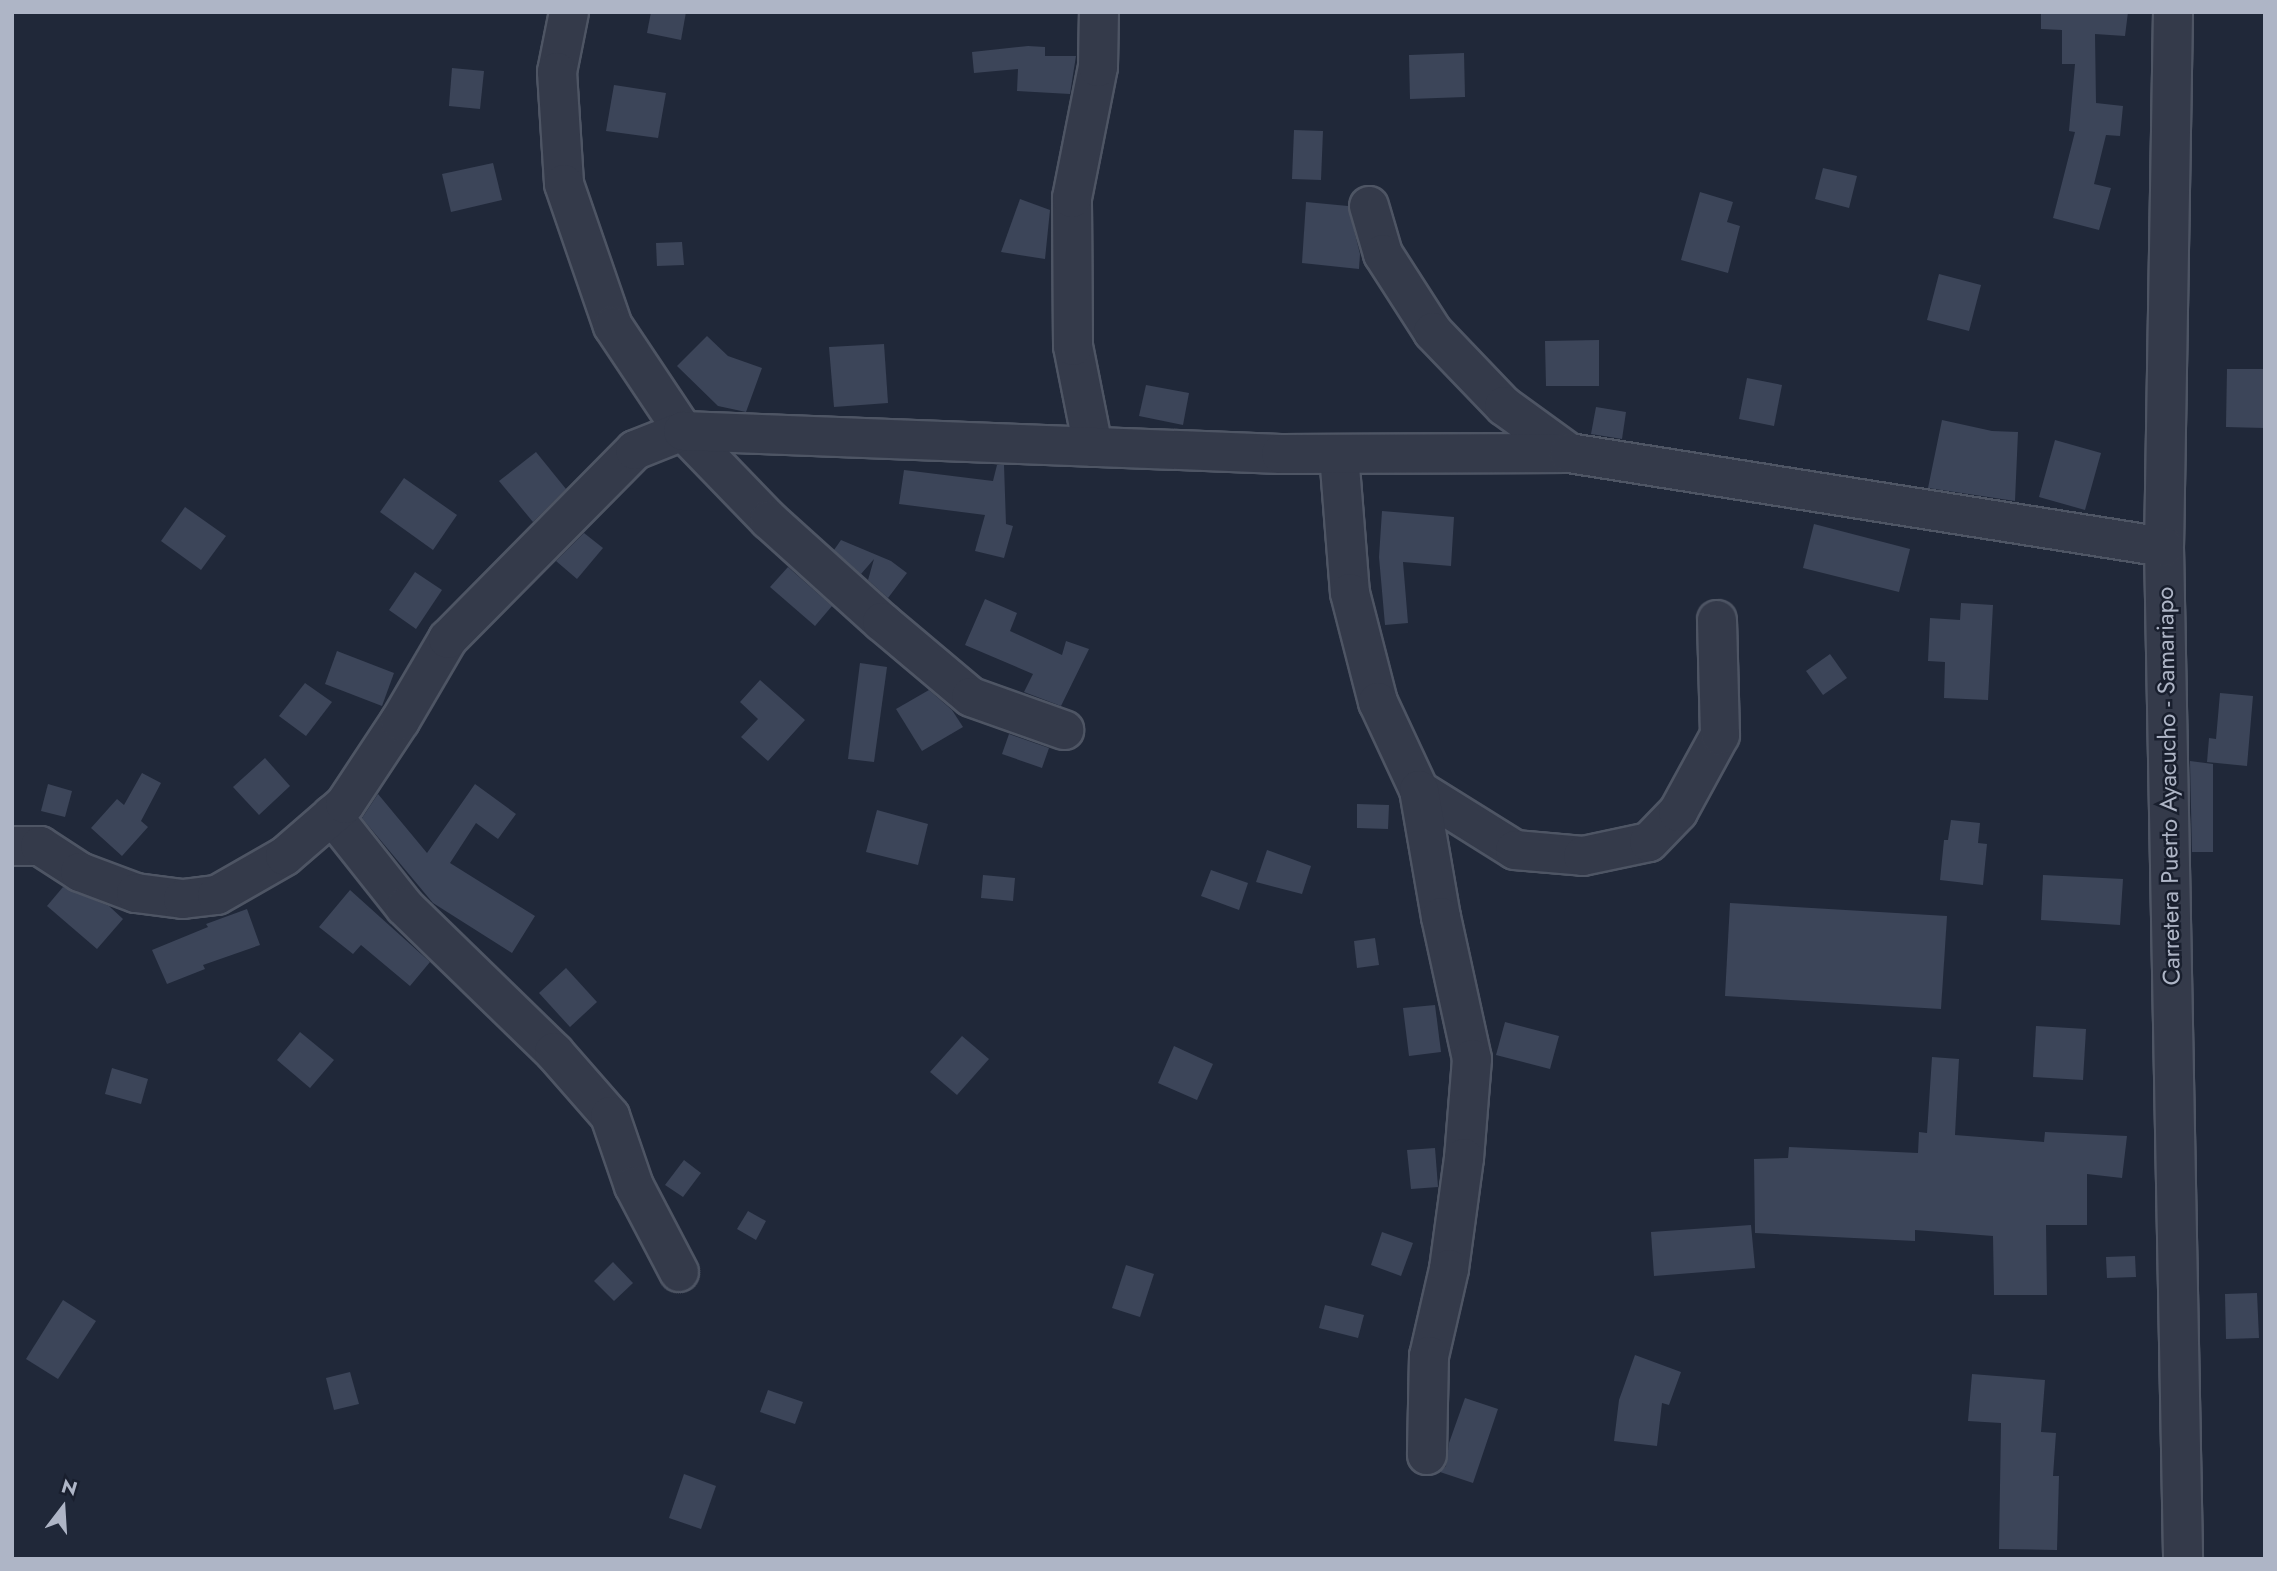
<!DOCTYPE html>
<html>
<head>
<meta charset="utf-8">
<style>
	body { margin:0 }
	#map { position:relative; width:2277px; height:1571px; overflow:hidden; background:#202839; font-family:Jost,sans-serif }
	div>[style] { position:absolute }
	[style*='--x'] { left:calc(var(--x)*1px); top:calc(var(--y)*1px); width:calc(var(--w)*1px); rotate:calc(var(--a)*1deg) }
	.building>* { inset:0; background:#3c4559 }
	.roads { filter:drop-shadow(2px 0 #4e5564) drop-shadow(-2px 0 #4e5564) drop-shadow(0 2px #4e5564) drop-shadow(0 -2px #4e5564) }
	.minor>* { height:38px; margin:-19px; padding:0 19px; transform-origin:19px; border-radius:19px; background:#343a4a }
	span { translate:-50% -50%; white-space:nowrap; text-align:center; line-height:1.15; -webkit-text-stroke:5px #191f2e; paint-order:stroke }
	.street-label { font-size:24px; color:#aeb5c6 }
	.frame { position:absolute; inset:0; border:14px solid #aeb5c6; pointer-events:none }
	.north { position:absolute; left:28px; top:1473px; width:70px; height:70px; -webkit-text-stroke:5px #191f2e; paint-order:stroke; rotate:17deg; font-size:19px; font-weight:700; line-height:28px; text-align:center; color:#aeb5c6 }
	.north::after { content:''; display:block; margin:auto; width:24px; height:32px; background:#aeb5c6; clip-path:polygon(50% 0,100% 100%,50% 72%,0 100%) }
</style>
</head>
<body>
<div id="map">
	<div class="building">
		<i style="clip-path:polygon(651px 12px,686px 12px,681px 40px,647px 33px)"></i>
		<i style="clip-path:polygon(2041px 12px,2128px 12px,2125px 36px,2095px 34px,2096px 103px,2123px 106px,2120px 136px,2106px 135px,2094px 184px,2111px 188px,2099px 230px,2053px 218px,2075px 132px,2069px 131px,2075px 64px,2062px 64px,2062px 30px,2041px 29px)"></i>
		<i style="clip-path:polygon(1028px 46px,1045px 47px,1045px 56px,1076px 56px,1070px 94px,1017px 91px,1018px 69px,974px 73px,972px 52px)"></i>
		<i style="clip-path:polygon(1464px 53px,1465px 97px,1410px 99px,1409px 55px)"></i>
		<i style="clip-path:polygon(452px 68px,484px 71px,480px 109px,449px 106px)"></i>
		<i style="clip-path:polygon(614px 85px,666px 93px,658px 138px,606px 131px)"></i>
		<i style="clip-path:polygon(1294px 130px,1323px 131px,1321px 180px,1292px 179px)"></i>
		<i style="clip-path:polygon(493px 163px,502px 200px,451px 212px,442px 174px)"></i>
		<i style="clip-path:polygon(1823px 168px,1857px 176px,1849px 208px,1815px 199px)"></i>
		<i style="clip-path:polygon(1700px 192px,1733px 202px,1727px 222px,1740px 226px,1728px 273px,1681px 260px)"></i>
		<i style="clip-path:polygon(1020px 199px,1050px 210px,1045px 259px,1001px 252px)"></i>
		<i style="clip-path:polygon(1306px 202px,1348px 206px,1360px 254px,1359px 269px,1302px 263px)"></i>
		<i style="clip-path:polygon(682px 242px,684px 265px,657px 266px,656px 243px)"></i>
		<i style="clip-path:polygon(1939px 274px,1981px 285px,1969px 331px,1927px 320px)"></i>
		<i style="clip-path:polygon(707px 336px,728px 356px,762px 368px,746px 412px,718px 406px,677px 366px)"></i>
		<i style="clip-path:polygon(1599px 340px,1599px 386px,1546px 386px,1545px 341px)"></i>
		<i style="clip-path:polygon(884px 344px,888px 403px,834px 407px,829px 347px)"></i>
		<i style="clip-path:polygon(2227px 369px,2265px 369px,2265px 428px,2226px 427px)"></i>
		<i style="clip-path:polygon(1747px 378px,1782px 385px,1774px 426px,1739px 419px)"></i>
		<i style="clip-path:polygon(1146px 385px,1189px 393px,1183px 425px,1139px 416px)"></i>
		<i style="clip-path:polygon(1596px 407px,1626px 412px,1622px 439px,1591px 434px)"></i>
		<i style="clip-path:polygon(1942px 420px,1992px 431px,2018px 432px,2015px 501px,1928px 488px)"></i>
		<i style="clip-path:polygon(2055px 440px,2101px 453px,2085px 510px,2039px 497px)"></i>
		<i style="clip-path:polygon(536px 452px,566px 489px,533px 522px,499px 481px)"></i>
		<i style="clip-path:polygon(997px 465px,1004px 465px,1006px 524px,1013px 526px,1004px 558px,975px 551px,985px 515px,899px 504px,904px 470px,993px 481px)"></i>
		<i style="clip-path:polygon(404px 478px,457px 515px,433px 550px,380px 512px)"></i>
		<i style="clip-path:polygon(185px 507px,226px 536px,201px 570px,161px 541px)"></i>
		<i style="clip-path:polygon(1382px 511px,1454px 517px,1451px 566px,1403px 562px,1408px 623px,1385px 625px,1379px 557px)"></i>
		<i style="clip-path:polygon(1814px 524px,1910px 549px,1899px 592px,1803px 568px)"></i>
		<i style="clip-path:polygon(584px 533px,603px 548px,577px 579px,556px 561px)"></i>
		<i style="clip-path:polygon(841px 540px,891px 561px,907px 573px,888px 598px,868px 580px,874px 559px,861px 574px,834px 550px)"></i>
		<i style="clip-path:polygon(788px 567px,832px 606px,815px 626px,770px 587px)"></i>
		<i style="clip-path:polygon(415px 572px,442px 590px,416px 629px,389px 610px)"></i>
		<i style="clip-path:polygon(985px 599px,1017px 613px,1010px 631px,1062px 655px,1066px 641px,1089px 649px,1061px 706px,1024px 692px,1033px 674px,965px 645px)"></i>
		<i style="clip-path:polygon(1961px 603px,1993px 605px,1988px 700px,1944px 698px,1945px 662px,1928px 661px,1930px 618px,1960px 620px)"></i>
		<i style="clip-path:polygon(337px 651px,394px 673px,382px 706px,325px 684px)"></i>
		<i style="clip-path:polygon(1830px 654px,1847px 678px,1823px 695px,1806px 671px)"></i>
		<i style="clip-path:polygon(860px 663px,887px 667px,874px 762px,848px 759px)"></i>
		<i style="clip-path:polygon(760px 680px,805px 720px,768px 761px,741px 737px,758px 719px,740px 702px)"></i>
		<i style="clip-path:polygon(305px 683px,332px 702px,306px 736px,279px 716px)"></i>
		<i style="clip-path:polygon(929px 690px,952px 710px,963px 727px,922px 751px,896px 709px)"></i>
		<i style="clip-path:polygon(2220px 693px,2253px 696px,2247px 766px,2207px 762px,2209px 738px,2216px 739px)"></i>
		<i style="clip-path:polygon(1009px 734px,1049px 748px,1042px 768px,1002px 754px)"></i>
		<i style="clip-path:polygon(265px 758px,290px 786px,259px 815px,233px 787px)"></i>
		<i style="clip-path:polygon(2190px 761px,2213px 764px,2213px 852px,2192px 852px)"></i>
		<i style="clip-path:polygon(142px 773px,161px 783px,141px 821px,148px 827px,122px 856px,91px 828px,117px 799px,124px 805px)"></i>
		<i style="clip-path:polygon(48px 784px,72px 791px,65px 817px,41px 811px)"></i>
		<i style="clip-path:polygon(475px 784px,516px 814px,498px 839px,476px 823px,450px 863px,535px 916px,512px 953px,433px 903px,362px 818px,378px 794px,427px 853px)"></i>
		<i style="clip-path:polygon(1357px 804px,1389px 805px,1388px 829px,1357px 828px)"></i>
		<i style="clip-path:polygon(877px 810px,928px 824px,918px 865px,866px 852px)"></i>
		<i style="clip-path:polygon(1951px 820px,1980px 823px,1978px 843px,1987px 844px,1983px 885px,1940px 880px,1944px 840px,1948px 840px)"></i>
		<i style="clip-path:polygon(1267px 850px,1311px 866px,1302px 894px,1256px 882px)"></i>
		<i style="clip-path:polygon(1211px 870px,1248px 883px,1239px 910px,1201px 896px)"></i>
		<i style="clip-path:polygon(983px 875px,1015px 878px,1013px 901px,981px 898px)"></i>
		<i style="clip-path:polygon(2043px 875px,2123px 879px,2120px 925px,2041px 920px)"></i>
		<i style="clip-path:polygon(63px 887px,109px 906px,123px 919px,97px 949px,47px 906px)"></i>
		<i style="clip-path:polygon(350px 890px,430px 962px,410px 986px,361px 945px,353px 954px,319px 927px)"></i>
		<i style="clip-path:polygon(1730px 903px,1947px 916px,1941px 1009px,1725px 996px)"></i>
		<i style="clip-path:polygon(247px 909px,260px 945px,203px 965px,205px 969px,167px 984px,152px 950px,208px 927px,206px 924px)"></i>
		<i style="clip-path:polygon(1375px 938px,1379px 965px,1357px 968px,1354px 941px)"></i>
		<i style="clip-path:polygon(566px 968px,597px 1002px,570px 1027px,539px 993px)"></i>
		<i style="clip-path:polygon(1435px 1005px,1441px 1052px,1409px 1056px,1403px 1008px)"></i>
		<i style="clip-path:polygon(1505px 1022px,1559px 1036px,1550px 1069px,1496px 1055px)"></i>
		<i style="clip-path:polygon(2036px 1026px,2086px 1029px,2083px 1080px,2033px 1077px)"></i>
		<i style="clip-path:polygon(300px 1032px,334px 1060px,310px 1088px,277px 1060px)"></i>
		<i style="clip-path:polygon(962px 1036px,989px 1059px,957px 1095px,930px 1072px)"></i>
		<i style="clip-path:polygon(1174px 1046px,1213px 1064px,1197px 1100px,1158px 1083px)"></i>
		<i style="clip-path:polygon(1932px 1057px,1959px 1059px,1955px 1135px,2044px 1142px,2045px 1132px,2127px 1136px,2122px 1178px,2087px 1174px,2087px 1225px,2046px 1225px,2047px 1295px,1994px 1295px,1993px 1236px,1915px 1230px,1915px 1241px,1755px 1233px,1754px 1159px,1788px 1158px,1789px 1147px,1918px 1153px,1919px 1132px,1927px 1133px)"></i>
		<i style="clip-path:polygon(112px 1068px,148px 1079px,141px 1104px,105px 1094px)"></i>
		<i style="clip-path:polygon(1435px 1148px,1438px 1187px,1411px 1189px,1407px 1150px)"></i>
		<i style="clip-path:polygon(684px 1160px,701px 1173px,683px 1197px,665px 1185px)"></i>
		<i style="clip-path:polygon(748px 1211px,766px 1221px,756px 1240px,737px 1229px)"></i>
		<i style="clip-path:polygon(1751px 1225px,1755px 1268px,1654px 1276px,1651px 1232px)"></i>
		<i style="clip-path:polygon(1382px 1232px,1413px 1243px,1401px 1276px,1371px 1265px)"></i>
		<i style="clip-path:polygon(2135px 1256px,2136px 1277px,2107px 1278px,2106px 1257px)"></i>
		<i style="clip-path:polygon(613px 1262px,633px 1283px,614px 1301px,594px 1281px)"></i>
		<i style="clip-path:polygon(1126px 1265px,1154px 1274px,1140px 1317px,1112px 1308px)"></i>
		<i style="clip-path:polygon(2257px 1293px,2259px 1338px,2226px 1339px,2225px 1294px)"></i>
		<i style="clip-path:polygon(63px 1300px,96px 1321px,58px 1379px,26px 1359px)"></i>
		<i style="clip-path:polygon(1325px 1305px,1364px 1315px,1358px 1338px,1319px 1328px)"></i>
		<i style="clip-path:polygon(1635px 1355px,1681px 1372px,1669px 1405px,1662px 1403px,1657px 1446px,1614px 1441px,1619px 1400px)"></i>
		<i style="clip-path:polygon(350px 1372px,359px 1404px,334px 1410px,326px 1378px)"></i>
		<i style="clip-path:polygon(1972px 1374px,2045px 1380px,2041px 1432px,2056px 1433px,2053px 1476px,2059px 1476px,2057px 1550px,1999px 1549px,2001px 1423px,1968px 1421px)"></i>
		<i style="clip-path:polygon(768px 1390px,803px 1402px,795px 1424px,760px 1412px)"></i>
		<i style="clip-path:polygon(1465px 1398px,1498px 1409px,1473px 1483px,1440px 1472px,1446px 1466px,1449px 1443px)"></i>
		<i style="clip-path:polygon(684px 1474px,716px 1486px,701px 1529px,669px 1518px)"></i>
	</div>
	<div class="roads">
		<div class="minor">
			<i style="--x:569;--y:12;--w:61;--a:101.3"></i>
			<i style="--x:557;--y:72;--w:112;--a:86.4"></i>
			<i style="--x:564;--y:184;--w:150;--a:71"></i>
			<i style="--x:613;--y:326;--w:126;--a:56.3"></i>
			<i style="--x:683;--y:431;--w:124;--a:46"></i>
			<i style="--x:769;--y:520;--w:152;--a:42.1"></i>
			<i style="--x:882;--y:622;--w:116;--a:40.1"></i>
			<i style="--x:971;--y:697;--w:99;--a:19.5"></i>
			<i style="--x:2173;--y:12;--w:535;--a:90.96"></i>
			<i style="--x:2164;--y:547;--w:1012;--a:88.92"></i>
			<i style="--x:1369;--y:206;--w:50;--a:73.7"></i>
			<i style="--x:1383;--y:254;--w:93;--a:57.3"></i>
			<i style="--x:1433;--y:332;--w:103;--a:46.2"></i>
			<i style="--x:1504;--y:406;--w:80;--a:35.9"></i>
			<i style="--x:1093;--y:447;--w:103;--a:-101.2"></i>
			<i style="--x:1073;--y:346;--w:148;--a:-90.4"></i>
			<i style="--x:1072;--y:198;--w:134;--a:-78.8"></i>
			<i style="--x:1098;--y:67;--w:55;--a:-89"></i>
			<i style="--x:1339;--y:454;--w:139;--a:85.5"></i>
			<i style="--x:1350;--y:593;--w:113;--a:75.6"></i>
			<i style="--x:1378;--y:702;--w:97;--a:65"></i>
			<i style="--x:1419;--y:790;--w:113;--a:32"></i>
			<i style="--x:1515;--y:850;--w:68;--a:5"></i>
			<i style="--x:1583;--y:856;--w:67;--a:-12"></i>
			<i style="--x:1649;--y:842;--w:42;--a:-46"></i>
			<i style="--x:1678;--y:812;--w:88;--a:-61.4"></i>
			<i style="--x:1720;--y:735;--w:115;--a:-91.5"></i>
			<i style="--x:1419;--y:790;--w:129;--a:80.2"></i>
			<i style="--x:1441;--y:917;--w:145;--a:77.7"></i>
			<i style="--x:1472;--y:1059;--w:99;--a:94.6"></i>
			<i style="--x:1464;--y:1158;--w:112;--a:97.7"></i>
			<i style="--x:1449;--y:1269;--w:89;--a:102.9"></i>
			<i style="--x:1429;--y:1356;--w:99;--a:91.2"></i>
			<i style="--x:332;--y:815;--w:117;--a:51.6"></i>
			<i style="--x:405;--y:907;--w:208;--a:44.2"></i>
			<i style="--x:554;--y:1052;--w:85;--a:48.8"></i>
			<i style="--x:610;--y:1116;--w:74;--a:71.1"></i>
			<i style="--x:634;--y:1186;--w:97;--a:62.4"></i>
			<i style="--x:12;--y:846;--w:28;--a:0"></i>
			<i style="--x:40;--y:846;--w:48;--a:33"></i>
			<i style="--x:80;--y:872;--w:60;--a:20.6"></i>
			<i style="--x:136;--y:893;--w:47;--a:7.3"></i>
			<i style="--x:183;--y:899;--w:34;--a:-7"></i>
			<i style="--x:217;--y:895;--w:78;--a:-29.8"></i>
			<i style="--x:285;--y:856;--w:79;--a:-40.9"></i>
			<i style="--x:345;--y:804;--w:100;--a:-56.5"></i>
			<i style="--x:400;--y:721;--w:95;--a:-59.7"></i>
			<i style="--x:448;--y:639;--w:266;--a:-45.3"></i>
			<i style="--x:635;--y:450;--w:52;--a:-21.6"></i>
			<i style="--x:683;--y:431;--w:598;--a:2.2"></i>
			<i style="--x:1281;--y:454;--w:288;--a:-0.2"></i>
			<i style="--x:1569;--y:453;--w:602;--a:8.98"></i>
		</div>
	</div>
	<div class="street-label">
		<span style="left:2168px;top:786px;rotate:-91deg">Carretera Puerto Ayacucho - Samariapo</span>
	</div>
	<div class="frame"></div>
	<div class="north">N</div>
</div>
</body>
</html>
